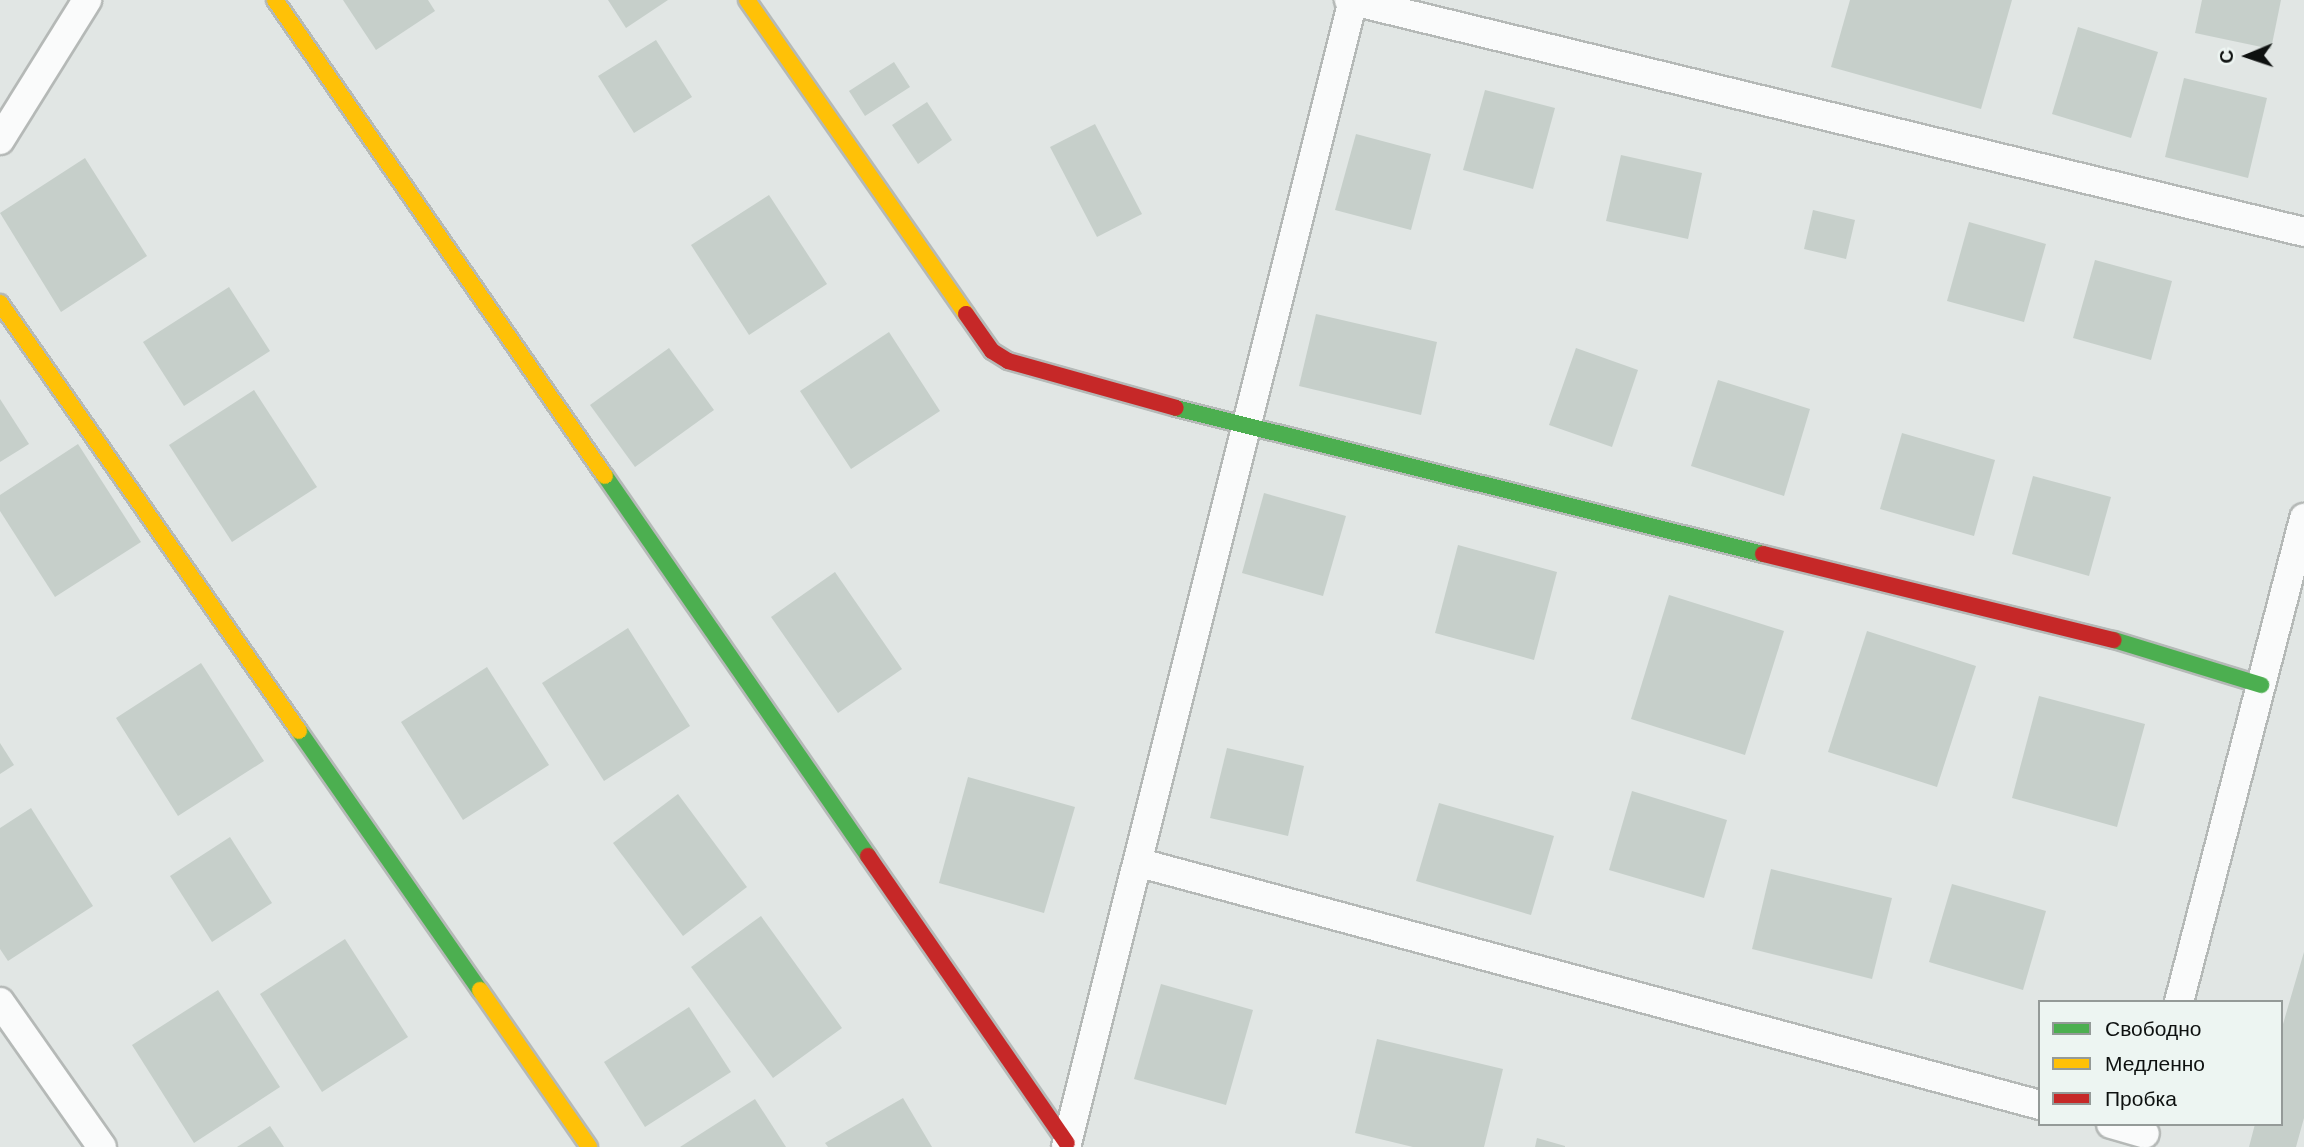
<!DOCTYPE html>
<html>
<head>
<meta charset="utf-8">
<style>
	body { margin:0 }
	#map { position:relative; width:2304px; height:1147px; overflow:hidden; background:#e1e6e4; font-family:Arial,sans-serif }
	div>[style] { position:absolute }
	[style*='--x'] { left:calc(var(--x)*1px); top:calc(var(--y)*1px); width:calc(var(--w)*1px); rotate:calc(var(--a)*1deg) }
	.building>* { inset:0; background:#c6cfca }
	.roads { filter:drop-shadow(2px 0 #b5b9b7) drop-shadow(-2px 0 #b5b9b7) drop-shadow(0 2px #b5b9b7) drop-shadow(0 -2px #b5b9b7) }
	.street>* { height:28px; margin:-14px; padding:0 14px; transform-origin:14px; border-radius:14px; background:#fafbfb }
	.fast>* { height:16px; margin:-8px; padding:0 8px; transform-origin:8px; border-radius:8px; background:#4caf50 }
	.slow>* { height:16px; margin:-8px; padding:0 8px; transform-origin:8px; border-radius:8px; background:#ffc107 }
	.jam>* { height:16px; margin:-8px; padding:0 8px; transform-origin:8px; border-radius:8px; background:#c62828 }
	span { translate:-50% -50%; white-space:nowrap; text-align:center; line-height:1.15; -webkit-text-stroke:5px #edf5f2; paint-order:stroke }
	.legend { position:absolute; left:2038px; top:1000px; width:245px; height:126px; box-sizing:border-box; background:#edf5f2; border:2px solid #949a98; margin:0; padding:9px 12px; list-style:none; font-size:21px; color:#0e1110 }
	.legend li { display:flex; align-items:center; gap:14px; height:35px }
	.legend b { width:35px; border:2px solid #949a98 }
	.north { position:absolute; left:2213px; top:21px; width:70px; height:70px; -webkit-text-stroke:5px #edf5f2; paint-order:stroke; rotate:268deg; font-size:19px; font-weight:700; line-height:28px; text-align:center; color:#0e1110 }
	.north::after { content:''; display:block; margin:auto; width:24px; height:32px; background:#0e1110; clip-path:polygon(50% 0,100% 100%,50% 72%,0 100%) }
</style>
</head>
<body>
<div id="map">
	<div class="building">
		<i style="clip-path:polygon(343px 0,428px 0,435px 11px,376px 50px)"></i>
		<i style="clip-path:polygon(608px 0,668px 0,626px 28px)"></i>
		<i style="clip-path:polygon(1850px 0,2012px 0,1981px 109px,1831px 67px)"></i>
		<i style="clip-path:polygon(2202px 0,2281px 0,2271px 49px,2195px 33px)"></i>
		<i style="clip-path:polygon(2078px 27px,2158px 52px,2131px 138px,2052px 114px)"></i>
		<i style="clip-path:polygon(656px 40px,692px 97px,634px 133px,598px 76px)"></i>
		<i style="clip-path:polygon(894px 62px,910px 87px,865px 116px,849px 91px)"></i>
		<i style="clip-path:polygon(2184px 78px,2267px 98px,2248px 178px,2165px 157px)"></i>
		<i style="clip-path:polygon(1485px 90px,1555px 108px,1533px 189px,1463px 170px)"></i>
		<i style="clip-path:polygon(927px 102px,952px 140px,918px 164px,892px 125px)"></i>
		<i style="clip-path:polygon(1095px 124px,1142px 214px,1097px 237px,1050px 147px)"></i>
		<i style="clip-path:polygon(1356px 134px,1431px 154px,1411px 230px,1335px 210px)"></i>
		<i style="clip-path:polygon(1621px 155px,1702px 173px,1688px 239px,1606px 221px)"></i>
		<i style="clip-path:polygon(85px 158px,147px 256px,61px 312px,0 213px)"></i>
		<i style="clip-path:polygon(769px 195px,827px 284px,749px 335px,691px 245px)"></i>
		<i style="clip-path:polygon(1813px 210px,1855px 220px,1846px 259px,1804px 249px)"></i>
		<i style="clip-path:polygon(1969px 222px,2046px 244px,2024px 322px,1947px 301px)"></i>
		<i style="clip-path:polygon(2095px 260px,2172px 281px,2151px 360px,2073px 338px)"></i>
		<i style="clip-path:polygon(229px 287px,270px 351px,184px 406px,143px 342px)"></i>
		<i style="clip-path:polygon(1316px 314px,1437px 342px,1421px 415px,1299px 386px)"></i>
		<i style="clip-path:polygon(889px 332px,940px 411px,851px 469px,800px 391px)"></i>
		<i style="clip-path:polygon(669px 348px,714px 410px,635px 467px,590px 405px)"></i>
		<i style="clip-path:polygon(1576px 348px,1638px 370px,1612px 447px,1549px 425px)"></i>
		<i style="clip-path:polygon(1718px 380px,1810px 409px,1784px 496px,1691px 466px)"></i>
		<i style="clip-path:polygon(254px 390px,317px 487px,232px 542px,169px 445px)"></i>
		<i style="clip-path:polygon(0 399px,29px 444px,0 462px)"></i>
		<i style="clip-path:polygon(1902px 433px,1995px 460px,1974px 536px,1880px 509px)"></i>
		<i style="clip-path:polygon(78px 444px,141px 542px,55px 597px,0 511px,0 495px)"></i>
		<i style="clip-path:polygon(2033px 476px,2111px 497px,2089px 576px,2012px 554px)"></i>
		<i style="clip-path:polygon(1264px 493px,1346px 516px,1323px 596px,1242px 573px)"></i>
		<i style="clip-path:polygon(1458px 545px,1557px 572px,1534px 660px,1435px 633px)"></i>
		<i style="clip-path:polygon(835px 572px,902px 669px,838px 713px,771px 617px)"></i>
		<i style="clip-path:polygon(1669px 595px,1784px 631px,1745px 755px,1631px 719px)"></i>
		<i style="clip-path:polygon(628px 628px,690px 726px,604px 781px,542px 683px)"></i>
		<i style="clip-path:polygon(1867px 631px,1976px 666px,1937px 787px,1828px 752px)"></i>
		<i style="clip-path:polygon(201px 663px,264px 761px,178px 816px,116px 718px)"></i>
		<i style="clip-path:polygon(487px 667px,549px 765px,463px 820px,401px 722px)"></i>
		<i style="clip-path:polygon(2039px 696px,2145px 724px,2117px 827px,2012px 798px)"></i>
		<i style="clip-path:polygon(0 743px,14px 765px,0 774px)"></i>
		<i style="clip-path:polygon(1227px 748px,1304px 766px,1288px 836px,1210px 818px)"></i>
		<i style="clip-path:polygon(968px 777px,1075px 807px,1044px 913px,939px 883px)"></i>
		<i style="clip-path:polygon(1632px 791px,1727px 820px,1704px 898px,1609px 870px)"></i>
		<i style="clip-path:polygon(678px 794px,747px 887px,683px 936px,613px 843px)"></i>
		<i style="clip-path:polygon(1439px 803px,1554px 836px,1531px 915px,1416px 881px)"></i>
		<i style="clip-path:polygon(31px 808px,93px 906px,8px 961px,0 949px,0 828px)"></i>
		<i style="clip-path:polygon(230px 837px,272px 903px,212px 942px,170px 876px)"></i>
		<i style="clip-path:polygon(1771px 869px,1892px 898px,1872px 979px,1752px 949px)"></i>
		<i style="clip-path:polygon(1952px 884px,2046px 911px,2023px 990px,1929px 962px)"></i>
		<i style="clip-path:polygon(761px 916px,842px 1028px,773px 1078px,691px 967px)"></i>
		<i style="clip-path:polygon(345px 939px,408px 1037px,322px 1092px,260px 994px)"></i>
		<i style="clip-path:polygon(2304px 952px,2304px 1118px,2296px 1147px,2249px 1147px,2255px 1124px,2281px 1124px,2281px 1031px)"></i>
		<i style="clip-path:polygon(1161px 984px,1253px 1010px,1226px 1105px,1134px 1079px)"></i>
		<i style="clip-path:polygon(218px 990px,280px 1087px,194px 1143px,132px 1045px)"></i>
		<i style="clip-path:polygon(689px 1007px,731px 1072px,645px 1127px,604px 1062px)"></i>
		<i style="clip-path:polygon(1377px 1039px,1503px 1069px,1484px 1147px,1413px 1147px,1355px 1133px)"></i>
		<i style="clip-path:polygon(903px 1098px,932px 1147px,828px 1147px,825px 1143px)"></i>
		<i style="clip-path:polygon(755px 1099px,786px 1147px,680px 1147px)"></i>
		<i style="clip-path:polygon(270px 1126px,284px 1147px,237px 1147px)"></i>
		<i style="clip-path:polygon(1537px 1138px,1565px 1146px,1565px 1147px,1535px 1147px)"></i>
	</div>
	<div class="roads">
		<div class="street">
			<i style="--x:1349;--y:0;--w:983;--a:13.65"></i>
			<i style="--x:0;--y:140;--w:165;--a:-58.1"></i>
			<i style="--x:1140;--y:863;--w:932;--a:15.05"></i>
			<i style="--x:0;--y:1002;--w:177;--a:54.9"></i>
			<i style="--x:2179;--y:1002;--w:500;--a:-75.5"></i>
			<i style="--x:2111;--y:1124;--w:35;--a:16"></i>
			<i style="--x:1066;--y:1147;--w:1182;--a:-75.95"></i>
		</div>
		<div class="fast">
			<i style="--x:1176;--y:408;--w:605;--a:13.97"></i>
			<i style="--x:605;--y:476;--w:462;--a:55.3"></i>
			<i style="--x:2114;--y:640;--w:154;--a:17"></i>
			<i style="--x:299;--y:731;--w:316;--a:55.1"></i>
		</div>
		<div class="slow">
			<i style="--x:275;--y:0;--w:579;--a:55.27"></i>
			<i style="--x:747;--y:0;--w:383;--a:55.1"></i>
			<i style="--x:0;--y:303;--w:522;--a:55.06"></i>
			<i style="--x:480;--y:990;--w:191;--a:55.2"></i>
		</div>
		<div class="jam">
			<i style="--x:966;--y:314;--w:45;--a:54.9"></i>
			<i style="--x:992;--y:351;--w:19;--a:32"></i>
			<i style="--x:1008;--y:361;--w:174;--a:15.6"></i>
			<i style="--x:1763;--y:554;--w:361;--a:13.8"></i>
			<i style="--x:868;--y:856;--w:349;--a:55.3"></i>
		</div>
	</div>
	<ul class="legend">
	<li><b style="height:9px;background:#4caf50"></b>Свободно</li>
	<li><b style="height:9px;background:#ffc107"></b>Медленно</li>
	<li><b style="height:9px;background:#c62828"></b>Пробка</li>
	</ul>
	<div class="north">С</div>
</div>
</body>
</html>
